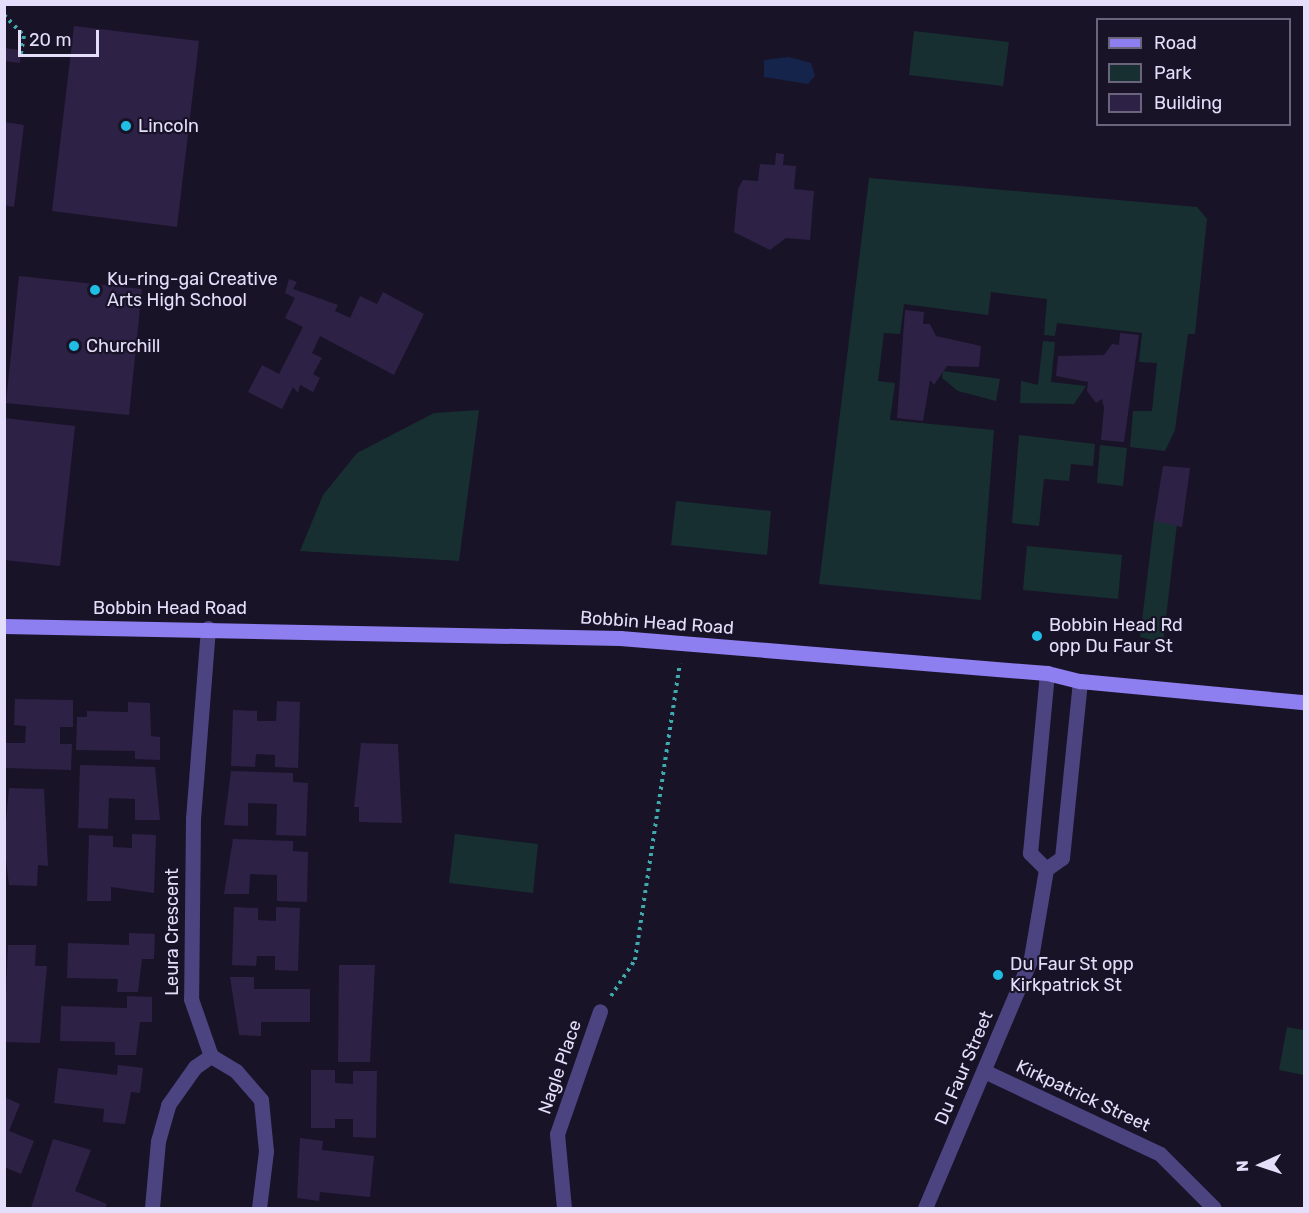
<!DOCTYPE html>
<html>
<head>
<meta charset="utf-8">
<style>
	body { margin:0 }
	#map { position:relative; width:1309px; height:1213px; overflow:hidden; background:#191328; font-family:Rubik,sans-serif }
	div>[style] { position:absolute }
	[style*='--x'] { left:calc(var(--x)*1px); top:calc(var(--y)*1px); width:calc(var(--w)*1px); rotate:calc(var(--a)*1deg) }
	.green>* { inset:0; background:#172f31 }
	.water>* { inset:0; background:#15244a }
	.building>* { inset:0; background:#2d2146 }
	.path>* { height:4px; margin-top:-2px; transform-origin:0; background:repeating-linear-gradient(90deg,#3faaae 0 3px,transparent 0 7.5px) }
	.minor>* { height:15px; margin:-7.5px; padding:0 7.5px; transform-origin:7.5px; border-radius:7.5px; background:#4c4481 }
	.secondary>* { height:15px; margin:-7.5px; padding:0 7.5px; transform-origin:7.5px; border-radius:7.5px; background:#8e7ff0 }
	.dots>* { width:16px; height:16px; translate:-50% -50%; box-sizing:border-box; border:3px solid #191328; border-radius:50% }
	span { translate:-50% -50%; white-space:nowrap; text-align:center; line-height:1.15; -webkit-text-stroke:4.5px #191328; paint-order:stroke }
	.poi-label { font-size:18px; color:#e4defb }
	.left { translate:0 -50%; text-align:left }
	.street-label { font-size:18px; color:#e4defb }
	.frame { position:absolute; inset:0; border:6px solid #e4defb; pointer-events:none }
	.legend { position:absolute; left:1096px; top:18px; width:195px; height:108px; box-sizing:border-box; background:#191328; border:2px solid #6a647c; margin:0; padding:8px 10px; list-style:none; font-size:18px; color:#e4defb }
	.legend li { display:flex; align-items:center; gap:12px; height:30px }
	.legend b { width:30px; border:2px solid #6a647c }
	.north { position:absolute; left:1231px; top:1135px; width:60px; height:60px; -webkit-text-stroke:4px #191328; paint-order:stroke; rotate:267deg; font-size:16px; font-weight:700; line-height:24px; text-align:center; color:#e4defb }
	.north::after { content:''; display:block; margin:auto; width:21px; height:27px; background:#e4defb; clip-path:polygon(50% 0,100% 100%,50% 72%,0 100%) }
	.scale { position:absolute; left:18px; top:30px; width:81px; height:27px; box-sizing:border-box; border:3px solid #e4defb; border-top:0; padding-left:8px; font-size:18px; line-height:21px; white-space:nowrap; color:#e4defb; -webkit-text-stroke:4px #191328; paint-order:stroke }
</style>
</head>
<body>
<div id="map">
	<div class="green">
		<i style="clip-path:polygon(914px 31px,1009px 42px,1003px 86px,909px 75px)"></i>
		<i style="clip-path:polygon(869px 178px,1197px 207px,1207px 219px,1195px 334px,1188px 334px,1175px 430px,1165px 451px,1130px 447px,1133px 411px,1152px 411px,1157px 363px,1139px 362px,1142px 333px,1057px 323px,1055px 336px,1044px 335px,1047px 299px,991px 292px,988px 315px,904px 304px,900px 334px,884px 333px,878px 381px,895px 383px,890px 420px,994px 430px,981px 600px,819px 584px)"></i>
		<i style="clip-path:polygon(1043px 341px,1055px 342px,1051px 382px,1086px 386px,1074px 404px,1020px 403px,1021px 381px,1038px 385px)"></i>
		<i style="clip-path:polygon(943px 371px,1000px 379px,996px 401px,958px 391px,942px 378px)"></i>
		<i style="clip-path:polygon(479px 410px,459px 561px,300px 551px,323px 495px,357px 453px,434px 413px)"></i>
		<i style="clip-path:polygon(1019px 435px,1095px 444px,1093px 466px,1071px 464px,1069px 481px,1044px 479px,1039px 526px,1012px 523px)"></i>
		<i style="clip-path:polygon(1100px 445px,1127px 448px,1123px 486px,1097px 483px)"></i>
		<i style="clip-path:polygon(676px 501px,771px 511px,767px 555px,671px 545px)"></i>
		<i style="clip-path:polygon(1154px 521px,1177px 524px,1163px 643px,1140px 637px)"></i>
		<i style="clip-path:polygon(1027px 546px,1122px 555px,1118px 599px,1023px 590px)"></i>
		<i style="clip-path:polygon(455px 834px,538px 844px,533px 893px,449px 883px)"></i>
		<i style="clip-path:polygon(1287px 1027px,1304px 1030px,1304px 1075px,1279px 1070px)"></i>
	</div>
	<div class="water">
		<i style="clip-path:polygon(789px 57px,811px 63px,815px 76px,808px 84px,764px 77px,764px 60px)"></i>
	</div>
	<div class="building">
		<i style="clip-path:polygon(74px 26px,199px 41px,177px 227px,52px 211px)"></i>
		<i style="clip-path:polygon(4px 48px,21px 50px,20px 63px,4px 61px)"></i>
		<i style="clip-path:polygon(4px 122px,24px 125px,14px 207px,4px 205px)"></i>
		<i style="clip-path:polygon(776px 153px,784px 154px,783px 165px,796px 166px,794px 189px,814px 191px,810px 240px,786px 238px,770px 250px,734px 232px,738px 189px,743px 180px,758px 181px,760px 164px,775px 165px)"></i>
		<i style="clip-path:polygon(19px 276px,142px 289px,129px 415px,6px 403px)"></i>
		<i style="clip-path:polygon(289px 279px,297px 282px,293px 289px,338px 305px,335px 311px,350px 318px,360px 296px,377px 304px,383px 292px,424px 314px,394px 375px,320px 336px,312px 353px,322px 358px,313px 374px,320px 378px,313px 392px,300px 385px,298px 393px,293px 387px,282px 409px,248px 392px,262px 365px,279px 374px,303px 327px,285px 318px,295px 298px,285px 293px)"></i>
		<i style="clip-path:polygon(905px 310px,924px 312px,923px 324px,930px 324px,936px 336px,981px 346px,979px 367px,947px 366px,934px 385px,930px 380px,923px 421px,897px 418px)"></i>
		<i style="clip-path:polygon(1120px 333px,1139px 335px,1124px 442px,1101px 440px,1104px 408px,1102px 399px,1096px 403px,1087px 391px,1088px 382px,1056px 376px,1058px 356px,1104px 355px,1112px 344px,1119px 345px)"></i>
		<i style="clip-path:polygon(4px 418px,75px 426px,60px 566px,4px 560px)"></i>
		<i style="clip-path:polygon(1163px 466px,1190px 468px,1182px 527px,1154px 521px)"></i>
		<i style="clip-path:polygon(15px 699px,73px 700px,73px 727px,60px 727px,60px 744px,72px 744px,71px 770px,5px 768px,5px 743px,25px 743px,26px 726px,14px 725px)"></i>
		<i style="clip-path:polygon(277px 701px,300px 702px,298px 768px,275px 767px,275px 755px,256px 754px,255px 767px,231px 766px,233px 710px,257px 711px,257px 721px,276px 721px)"></i>
		<i style="clip-path:polygon(128px 702px,150px 703px,151px 736px,160px 737px,160px 760px,135px 759px,135px 751px,76px 750px,77px 717px,87px 717px,87px 711px,128px 712px)"></i>
		<i style="clip-path:polygon(361px 743px,398px 744px,402px 823px,359px 822px,359px 807px,354px 807px)"></i>
		<i style="clip-path:polygon(80px 765px,155px 767px,160px 820px,135px 820px,135px 799px,109px 798px,108px 829px,78px 828px)"></i>
		<i style="clip-path:polygon(231px 771px,293px 773px,293px 782px,308px 783px,306px 836px,276px 835px,277px 804px,248px 803px,248px 826px,224px 825px)"></i>
		<i style="clip-path:polygon(9px 788px,44px 789px,48px 866px,38px 865px,37px 886px,9px 885px,4px 844px)"></i>
		<i style="clip-path:polygon(132px 834px,156px 835px,154px 893px,111px 887px,111px 901px,87px 901px,89px 835px,113px 836px,113px 847px,132px 848px)"></i>
		<i style="clip-path:polygon(233px 839px,293px 841px,293px 851px,308px 852px,307px 902px,277px 901px,277px 875px,250px 874px,249px 894px,224px 894px)"></i>
		<i style="clip-path:polygon(234px 907px,258px 908px,258px 920px,276px 921px,276px 907px,300px 908px,298px 971px,275px 970px,275px 956px,257px 956px,256px 966px,232px 965px)"></i>
		<i style="clip-path:polygon(129px 933px,155px 934px,154px 959px,142px 959px,138px 992px,117px 992px,118px 979px,67px 978px,68px 943px,129px 945px)"></i>
		<i style="clip-path:polygon(8px 945px,36px 945px,35px 966px,47px 966px,40px 1043px,4px 1042px)"></i>
		<i style="clip-path:polygon(339px 965px,375px 965px,370px 1062px,338px 1062px)"></i>
		<i style="clip-path:polygon(230px 977px,254px 977px,254px 989px,310px 989px,310px 1022px,261px 1022px,261px 1036px,239px 1035px)"></i>
		<i style="clip-path:polygon(127px 996px,152px 997px,152px 1022px,140px 1022px,136px 1055px,115px 1055px,115px 1042px,60px 1041px,61px 1006px,127px 1008px)"></i>
		<i style="clip-path:polygon(118px 1065px,143px 1068px,140px 1093px,131px 1092px,125px 1124px,103px 1122px,104px 1109px,54px 1103px,58px 1068px,117px 1075px)"></i>
		<i style="clip-path:polygon(311px 1070px,335px 1070px,335px 1083px,353px 1084px,353px 1071px,377px 1071px,376px 1138px,353px 1137px,353px 1119px,335px 1119px,335px 1128px,311px 1128px)"></i>
		<i style="clip-path:polygon(4px 1097px,20px 1104px,9px 1131px,34px 1141px,21px 1174px,4px 1167px)"></i>
		<i style="clip-path:polygon(300px 1138px,323px 1141px,322px 1150px,374px 1156px,370px 1197px,320px 1192px,319px 1201px,297px 1198px)"></i>
		<i style="clip-path:polygon(53px 1139px,91px 1150px,75px 1191px,107px 1204px,105px 1208px,31px 1208px)"></i>
	</div>
	<div class="path">
		<i style="--x:4;--y:15;--w:29;--a:46"></i>
		<i style="--x:24;--y:36;--w:22;--a:100"></i>
		<i style="--x:611;--y:996;--w:43;--a:-56.3"></i>
		<i style="--x:635;--y:960;--w:300;--a:-81.4"></i>
	</div>
	<div class="minor">
		<i style="--x:208;--y:628;--w:192;--a:94.5"></i>
		<i style="--x:193;--y:819;--w:180;--a:90.6"></i>
		<i style="--x:191;--y:999;--w:60;--a:70.7"></i>
		<i style="--x:211;--y:1056;--w:29;--a:31"></i>
		<i style="--x:236;--y:1071;--w:38;--a:49"></i>
		<i style="--x:261;--y:1100;--w:51;--a:84.4"></i>
		<i style="--x:266;--y:1151;--w:57;--a:97"></i>
		<i style="--x:1046;--y:869;--w:23;--a:-135"></i>
		<i style="--x:1030;--y:853;--w:181;--a:-84.6"></i>
		<i style="--x:986;--y:1072;--w:192;--a:25.2"></i>
		<i style="--x:1160;--y:1154;--w:76;--a:45"></i>
		<i style="--x:152;--y:1208;--w:67;--a:-84.9"></i>
		<i style="--x:158;--y:1141;--w:37;--a:-74"></i>
		<i style="--x:168;--y:1105;--w:47;--a:-54.6"></i>
		<i style="--x:195;--y:1067;--w:19;--a:-35"></i>
		<i style="--x:564;--y:1208;--w:74;--a:-95.4"></i>
		<i style="--x:557;--y:1134;--w:130;--a:-70.7"></i>
		<i style="--x:925;--y:1208;--w:272;--a:-67"></i>
		<i style="--x:1031;--y:958;--w:90;--a:-80.4"></i>
		<i style="--x:1046;--y:869;--w:19;--a:-35"></i>
		<i style="--x:1062;--y:858;--w:178;--a:-84.2"></i>
	</div>
	<div class="secondary">
		<i style="--x:4;--y:626;--w:616;--a:1.12"></i>
		<i style="--x:620;--y:638;--w:428;--a:4.7"></i>
		<i style="--x:1047;--y:673;--w:34;--a:14"></i>
		<i style="--x:1080;--y:681;--w:225;--a:5.4"></i>
	</div>
	<div class="dots">
		<i style="left:126px;top:126px;background:#20bee5"></i>
		<i style="left:95px;top:290px;background:#20bee5"></i>
		<i style="left:74px;top:346px;background:#20bee5"></i>
		<i style="left:1037px;top:636px;background:#20bee5"></i>
		<i style="left:998px;top:975px;background:#20bee5"></i>
	</div>
	<div class="poi-label">
		<span class="left" style="left:138px;top:126px">Lincoln</span>
		<span class="left" style="left:107px;top:290px">Ku-ring-gai Creative<br>Arts High School</span>
		<span class="left" style="left:86px;top:346px">Churchill</span>
		<span class="left" style="left:1049px;top:636px">Bobbin Head Rd<br>opp Du Faur St</span>
		<span class="left" style="left:1010px;top:975px">Du Faur St opp<br>Kirkpatrick St</span>
	</div>
	<div class="street-label">
		<span style="left:170px;top:608px">Bobbin Head Road</span>
		<span style="left:657px;top:623px;rotate:4deg">Bobbin Head Road</span>
		<span style="left:172px;top:932px;rotate:-90deg">Leura Crescent</span>
		<span style="left:560px;top:1067px;rotate:-71deg">Nagle Place</span>
		<span style="left:964px;top:1068px;rotate:-67deg">Du Faur Street</span>
		<span style="left:1083px;top:1096px;rotate:25deg">Kirkpatrick Street</span>
	</div>
	<div class="frame"></div>
	<ul class="legend">
	<li><b style="height:8px;background:#8e7ff0"></b>Road</li>
	<li><b style="height:16px;background:#172f31"></b>Park</li>
	<li><b style="height:16px;background:#2d2146"></b>Building</li>
	</ul>
	<div class="north">N</div>
	<div class="scale">20 m</div>
</div>
</body>
</html>
